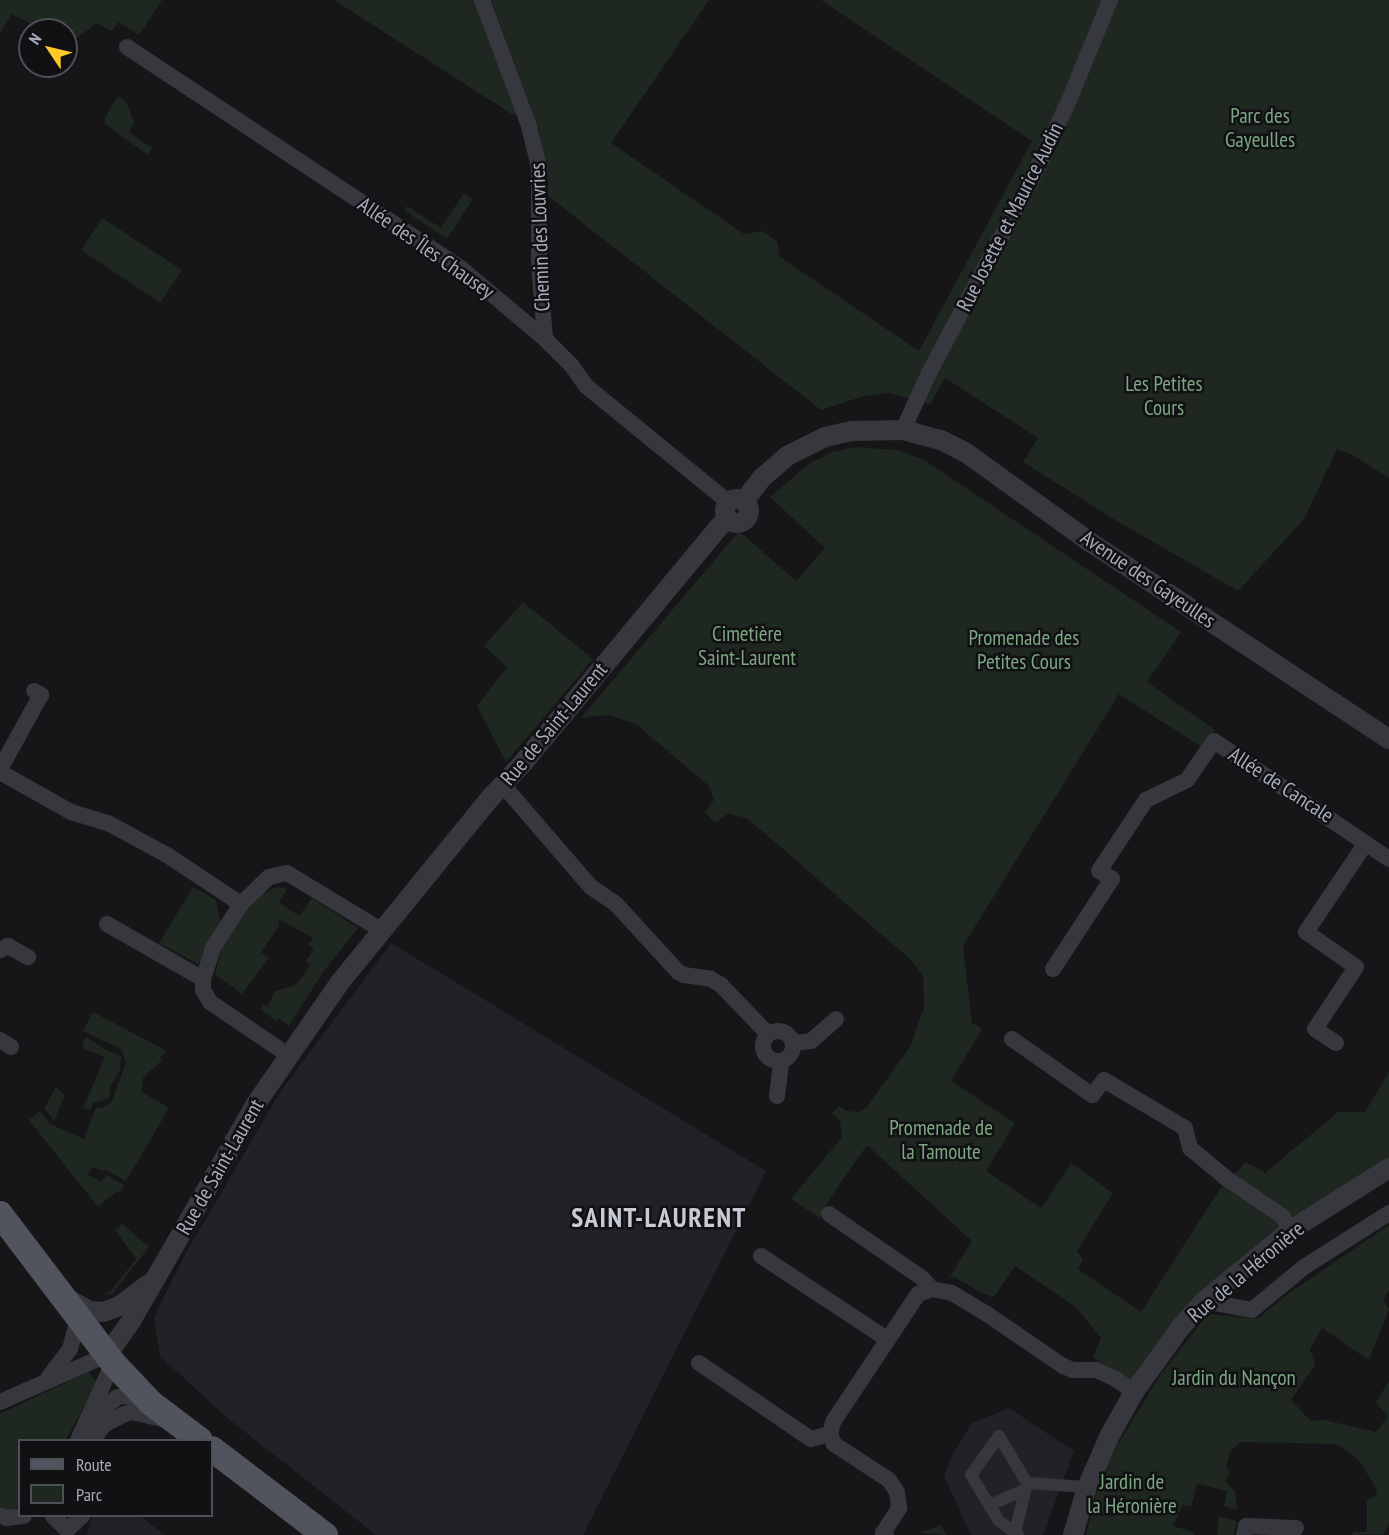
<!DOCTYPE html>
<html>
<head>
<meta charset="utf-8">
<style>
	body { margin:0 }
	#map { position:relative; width:1389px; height:1535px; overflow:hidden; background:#161619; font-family:"PT Sans Narrow",sans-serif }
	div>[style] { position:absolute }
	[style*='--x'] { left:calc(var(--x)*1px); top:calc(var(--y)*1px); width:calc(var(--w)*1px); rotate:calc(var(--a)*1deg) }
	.built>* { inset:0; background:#222226 }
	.green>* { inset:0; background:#1e2720 }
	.pedestrian>* { height:12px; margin:-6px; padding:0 6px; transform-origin:6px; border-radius:6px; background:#37373e }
	.minor>* { height:16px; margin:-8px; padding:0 8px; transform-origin:8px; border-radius:8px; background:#37373e }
	.minor>.ring { margin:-8px; padding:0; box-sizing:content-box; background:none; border:16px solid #37373e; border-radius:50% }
	.tertiary>* { height:20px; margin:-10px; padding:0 10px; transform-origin:10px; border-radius:10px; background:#37373e }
	.tertiary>.ring { margin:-10px; padding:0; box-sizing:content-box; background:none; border:20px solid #37373e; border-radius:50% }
	.primary>* { height:26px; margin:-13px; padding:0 13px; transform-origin:13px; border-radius:13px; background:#52545d }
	span { translate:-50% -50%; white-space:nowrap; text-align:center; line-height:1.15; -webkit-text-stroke:5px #111114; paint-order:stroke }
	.park-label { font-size:21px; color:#7ca782 }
	.street-label { font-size:21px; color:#a7abba }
	.district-label { font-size:27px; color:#c8cbd5; font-weight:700; letter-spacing:1.5px }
	.legend { position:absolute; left:18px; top:1439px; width:195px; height:78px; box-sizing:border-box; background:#111114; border:2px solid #4d4f56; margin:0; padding:8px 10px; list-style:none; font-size:18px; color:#a7abba }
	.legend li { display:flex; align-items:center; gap:12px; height:30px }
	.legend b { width:30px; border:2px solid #4d4f56 }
	.north { position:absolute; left:18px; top:18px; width:60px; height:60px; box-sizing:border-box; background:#111114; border:2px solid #4d4f56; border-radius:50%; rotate:305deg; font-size:16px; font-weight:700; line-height:24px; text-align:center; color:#a7abba }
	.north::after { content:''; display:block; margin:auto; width:21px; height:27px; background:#ffca28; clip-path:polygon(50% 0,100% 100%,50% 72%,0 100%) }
</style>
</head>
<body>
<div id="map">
	<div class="built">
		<i style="clip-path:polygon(391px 943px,766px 1171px,583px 1535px,376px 1535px,226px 1417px,160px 1356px,154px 1317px,188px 1249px,281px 1091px)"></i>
		<i style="clip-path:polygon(1009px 1408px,1074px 1451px,1043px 1535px,971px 1535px,944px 1476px,953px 1454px,972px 1423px)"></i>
		<i style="clip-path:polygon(92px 1516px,140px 1516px,165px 1535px,87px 1535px)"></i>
	</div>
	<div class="green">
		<i style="clip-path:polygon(0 0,162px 0,139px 35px,119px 22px,111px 31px,97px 23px,73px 41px,66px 40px,66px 30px,42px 30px,12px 14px,0 33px)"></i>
		<i style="clip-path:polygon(334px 0,476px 0,521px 113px,513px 115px)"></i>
		<i style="clip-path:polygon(491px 0,709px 0,611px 143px,744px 234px,763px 231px,777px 241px,780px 257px,919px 351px,1032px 141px,821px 0,1389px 0,1389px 478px,1351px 454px,1337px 449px,1304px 519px,1238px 591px,1112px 518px,1023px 462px,1038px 438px,945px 378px,930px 404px,888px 393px,864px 396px,821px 410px,547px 195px,539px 129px)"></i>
		<i style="clip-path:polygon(118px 96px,126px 102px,134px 122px,129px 132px,152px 148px,148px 155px,105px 124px,105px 117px)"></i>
		<i style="clip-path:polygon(464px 193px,473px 199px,447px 239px,404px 210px,407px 206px,441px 228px)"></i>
		<i style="clip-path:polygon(102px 218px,182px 270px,160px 303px,81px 250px)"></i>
		<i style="clip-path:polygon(856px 447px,897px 450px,924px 460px,1181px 632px,1147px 682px,1215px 730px,1202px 747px,1119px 694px,963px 946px,972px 1023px,982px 1029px,951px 1081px,1015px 1123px,986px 1171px,1041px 1208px,1071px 1163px,1113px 1193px,1077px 1251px,1083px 1260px,1078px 1269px,1141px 1312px,1220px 1189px,1246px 1162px,1265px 1173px,1338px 1112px,1365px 1112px,1389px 1072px,1389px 1158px,1274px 1235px,1130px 1384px,1093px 1357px,1101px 1338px,1076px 1307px,1015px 1266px,994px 1297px,981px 1293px,955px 1277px,950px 1277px,972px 1241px,867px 1145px,830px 1198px,820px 1218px,791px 1199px,842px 1137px,840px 1121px,832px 1113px,839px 1106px,846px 1111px,859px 1112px,866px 1108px,910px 1047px,924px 1008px,923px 975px,911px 960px,747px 818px,728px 814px,715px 823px,705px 812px,714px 800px,709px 786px,636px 724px,608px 715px,581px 718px,739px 531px,796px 581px,825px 548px,770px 497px,809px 464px,832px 452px)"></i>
		<i style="clip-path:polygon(523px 602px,593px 659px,506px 762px,477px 706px,507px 667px,484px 646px)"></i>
		<i style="clip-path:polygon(193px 887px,216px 900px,221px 928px,198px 964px,159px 943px)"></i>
		<i style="clip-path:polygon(277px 887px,287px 889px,279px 902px,299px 916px,312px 898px,358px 928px,323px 972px,289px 1026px,278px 1018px,276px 1021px,260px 1009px,263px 1004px,267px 1007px,275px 991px,296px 985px,310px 965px,306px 961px,314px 949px,308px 945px,313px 938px,280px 920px,278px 923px,280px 925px,261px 952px,269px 958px,242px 994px,215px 974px,222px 949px,242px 916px,256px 897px)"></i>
		<i style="clip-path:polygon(93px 1012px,167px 1051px,160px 1057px,162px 1060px,143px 1078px,142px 1092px,169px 1108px,126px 1181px,104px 1169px,102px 1171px,92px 1167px,88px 1175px,102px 1182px,106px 1175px,124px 1185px,120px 1192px,116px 1192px,98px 1207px,29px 1120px,40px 1111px,50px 1124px,84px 1139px,96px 1108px,104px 1107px,112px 1101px,126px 1062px,121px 1049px,83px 1031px)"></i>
		<i style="clip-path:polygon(86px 1037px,106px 1050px,121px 1056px,120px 1070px,111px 1085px,109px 1098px,100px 1102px,94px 1102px,90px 1110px,83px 1108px,105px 1057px,84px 1049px,82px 1045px)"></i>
		<i style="clip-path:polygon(56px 1087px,65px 1095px,54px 1121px,44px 1108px)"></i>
		<i style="clip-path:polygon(122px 1224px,149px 1247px,112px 1294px,103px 1294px,111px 1291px,136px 1259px,115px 1230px)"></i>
		<i style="clip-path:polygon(1389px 1225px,1389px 1291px,1383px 1299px,1389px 1309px,1369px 1360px,1322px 1328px,1310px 1349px,1315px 1365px,1291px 1400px,1311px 1421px,1324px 1420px,1376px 1432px,1388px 1416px,1376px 1402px,1389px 1381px,1389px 1523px,1384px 1534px,1353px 1535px,1353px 1532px,1367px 1532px,1367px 1500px,1377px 1495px,1375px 1486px,1358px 1459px,1336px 1444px,1241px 1442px,1230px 1451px,1226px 1467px,1230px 1473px,1225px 1482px,1235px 1491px,1237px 1510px,1224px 1506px,1227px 1491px,1197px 1484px,1191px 1507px,1183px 1505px,1173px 1526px,1194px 1532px,1193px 1535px,1086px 1535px,1099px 1484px,1116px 1447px,1161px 1374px,1208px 1314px,1258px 1319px,1285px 1296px)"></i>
		<i style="clip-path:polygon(88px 1372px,97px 1382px,66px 1440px,20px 1440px,19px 1507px,9px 1510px,0 1506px,0 1414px)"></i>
		<i style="clip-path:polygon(1219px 1516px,1237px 1521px,1234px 1535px,1217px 1535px)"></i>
		<i style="clip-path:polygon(941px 1525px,946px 1535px,920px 1533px)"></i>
	</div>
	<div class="pedestrian">
		<i style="--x:1027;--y:1483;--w:60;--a:3.8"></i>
		<i style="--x:990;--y:1505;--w:37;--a:-24"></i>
		<i style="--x:1015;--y:1533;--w:51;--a:-76.5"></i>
		<i style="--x:1027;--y:1483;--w:55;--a:-120.8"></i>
		<i style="--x:999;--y:1436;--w:48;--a:125.7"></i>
		<i style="--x:971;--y:1475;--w:54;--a:58.7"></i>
		<i style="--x:999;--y:1521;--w:24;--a:36"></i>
	</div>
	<div class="minor">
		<i style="--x:482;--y:0;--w:134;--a:69.5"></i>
		<i style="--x:529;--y:126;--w:42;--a:76.3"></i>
		<i style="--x:539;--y:167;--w:96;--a:90"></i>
		<i style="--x:539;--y:263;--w:76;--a:85.5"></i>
		<i style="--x:127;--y:47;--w:402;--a:33.5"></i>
		<i style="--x:462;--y:269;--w:109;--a:40.1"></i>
		<i style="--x:545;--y:339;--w:38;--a:45"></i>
		<i style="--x:572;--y:366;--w:24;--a:55"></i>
		<i style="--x:586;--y:386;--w:183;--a:39.2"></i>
		<i style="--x:903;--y:430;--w:63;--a:-65.5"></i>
		<i style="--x:929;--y:373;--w:224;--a:-62.1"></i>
		<i style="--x:1034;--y:175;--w:85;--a:-64.9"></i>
		<i style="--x:1070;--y:98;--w:106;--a:-67.8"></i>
		<i style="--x:0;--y:769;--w:85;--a:-61"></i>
		<i style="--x:41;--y:695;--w:8;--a:-150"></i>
		<i style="--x:0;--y:772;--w:81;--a:29.4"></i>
		<i style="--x:71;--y:812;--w:39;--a:17"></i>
		<i style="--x:108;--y:823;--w:67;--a:28.5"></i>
		<i style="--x:167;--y:855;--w:89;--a:33.5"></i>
		<i style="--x:502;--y:784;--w:136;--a:49.2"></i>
		<i style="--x:591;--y:887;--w:30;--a:34"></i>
		<i style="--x:616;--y:904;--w:92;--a:47.6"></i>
		<i style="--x:678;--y:972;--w:7;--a:27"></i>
		<i style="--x:684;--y:975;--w:27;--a:8"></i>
		<i style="--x:711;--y:979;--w:12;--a:31"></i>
		<i style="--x:721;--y:985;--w:68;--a:46.2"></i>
		<i style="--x:107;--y:924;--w:111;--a:29.8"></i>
		<i style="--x:0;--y:950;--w:9;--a:-27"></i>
		<i style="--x:8;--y:946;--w:23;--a:29"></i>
		<i style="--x:1053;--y:969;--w:108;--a:-56.8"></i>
		<i style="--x:1112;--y:879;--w:15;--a:-148"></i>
		<i style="--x:1099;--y:871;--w:85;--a:-56.5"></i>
		<i style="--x:1146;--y:800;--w:46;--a:-26"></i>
		<i style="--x:1187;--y:780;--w:47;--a:-55.3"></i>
		<i style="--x:1214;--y:741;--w:211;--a:34"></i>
		<i class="ring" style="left:763px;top:1031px;width:14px;height:14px"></i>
		<i style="--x:1012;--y:1039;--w:98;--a:35"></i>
		<i style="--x:1092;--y:1095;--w:19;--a:-51"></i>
		<i style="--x:1104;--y:1080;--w:94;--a:30.7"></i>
		<i style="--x:1185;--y:1128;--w:21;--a:76"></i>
		<i style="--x:1190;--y:1148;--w:47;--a:39.8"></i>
		<i style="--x:1226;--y:1178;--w:68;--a:34.2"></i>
		<i style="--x:1282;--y:1216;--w:17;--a:57"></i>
		<i style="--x:0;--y:1040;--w:13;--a:32"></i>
		<i style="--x:793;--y:1043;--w:18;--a:-6"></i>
		<i style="--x:811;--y:1041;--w:33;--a:-41"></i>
		<i style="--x:1336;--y:1043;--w:25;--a:-146"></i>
		<i style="--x:1315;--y:1029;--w:74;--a:-56.5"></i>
		<i style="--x:1356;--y:967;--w:61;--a:-145"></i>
		<i style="--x:1306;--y:932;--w:107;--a:-56"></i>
		<i style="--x:288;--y:1055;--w:94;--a:-145.8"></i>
		<i style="--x:210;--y:1002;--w:14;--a:-120"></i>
		<i style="--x:203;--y:990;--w:11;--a:-90"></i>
		<i style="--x:203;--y:979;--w:33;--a:-72"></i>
		<i style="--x:213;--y:948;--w:52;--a:-57.5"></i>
		<i style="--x:241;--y:904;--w:39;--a:-44"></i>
		<i style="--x:269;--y:877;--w:18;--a:-13"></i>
		<i style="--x:287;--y:873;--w:110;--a:31.2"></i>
		<i style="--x:777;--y:1096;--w:35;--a:-83"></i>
		<i style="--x:829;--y:1214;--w:113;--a:34.5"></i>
		<i style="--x:922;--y:1278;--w:15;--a:48"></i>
		<i style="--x:761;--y:1256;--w:151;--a:33.4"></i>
		<i style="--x:1204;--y:1301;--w:49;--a:10.6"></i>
		<i style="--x:1252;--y:1310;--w:67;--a:-39.6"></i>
		<i style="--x:1304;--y:1267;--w:101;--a:-32.4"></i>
		<i style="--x:699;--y:1363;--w:135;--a:34.2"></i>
		<i style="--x:811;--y:1439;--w:20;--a:-15"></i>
		<i style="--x:48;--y:1378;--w:36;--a:-53"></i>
		<i style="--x:70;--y:1349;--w:34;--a:-75"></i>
		<i style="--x:0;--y:1402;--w:117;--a:-23.7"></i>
		<i style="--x:90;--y:1420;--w:35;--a:-40"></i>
		<i style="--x:117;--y:1397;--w:9;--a:-6"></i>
		<i style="--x:126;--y:1396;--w:22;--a:16"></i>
		<i style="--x:78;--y:1440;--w:85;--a:-65.6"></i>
		<i style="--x:92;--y:1440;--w:21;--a:-51"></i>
		<i style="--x:105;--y:1424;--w:22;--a:-27"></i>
		<i style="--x:125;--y:1414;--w:7;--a:-16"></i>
		<i style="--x:132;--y:1412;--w:35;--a:13"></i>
		<i style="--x:0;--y:1515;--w:8;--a:23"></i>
		<i style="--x:7;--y:1518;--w:17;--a:-7"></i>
		<i style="--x:53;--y:1516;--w:20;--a:45"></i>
		<i style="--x:67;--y:1530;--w:21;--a:-43"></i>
		<i style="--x:886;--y:1535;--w:4;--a:-146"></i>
		<i style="--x:883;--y:1533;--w:30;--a:-57"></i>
		<i style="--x:899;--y:1508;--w:16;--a:-97"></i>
		<i style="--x:897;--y:1492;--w:14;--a:-124"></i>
		<i style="--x:889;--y:1480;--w:66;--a:-146.8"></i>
		<i style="--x:834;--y:1444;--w:11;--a:-112"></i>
		<i style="--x:830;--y:1434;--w:12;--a:-76"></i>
		<i style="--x:833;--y:1422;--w:154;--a:-56.4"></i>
		<i style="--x:918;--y:1294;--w:15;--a:-20"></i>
		<i style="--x:932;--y:1289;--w:20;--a:11"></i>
		<i style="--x:952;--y:1293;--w:41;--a:31"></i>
		<i style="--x:987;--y:1314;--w:92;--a:34.4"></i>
		<i style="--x:1063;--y:1366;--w:11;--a:22"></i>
		<i style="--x:1073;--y:1370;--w:23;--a:0"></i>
		<i style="--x:1096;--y:1370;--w:22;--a:24"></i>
		<i style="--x:1116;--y:1379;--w:22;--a:36"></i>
		<i style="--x:1244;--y:1535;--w:9;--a:-77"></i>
		<i style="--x:1246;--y:1526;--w:50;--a:2.3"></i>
	</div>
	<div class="tertiary">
		<i class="ring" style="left:725px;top:499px;width:4px;height:4px"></i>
		<i style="--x:744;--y:501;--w:29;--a:-52"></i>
		<i style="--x:762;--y:478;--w:33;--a:-41"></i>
		<i style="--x:787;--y:456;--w:42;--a:-26.6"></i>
		<i style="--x:825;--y:437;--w:28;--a:-13"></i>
		<i style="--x:852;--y:431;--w:51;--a:-1.1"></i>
		<i style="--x:903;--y:430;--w:39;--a:15"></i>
		<i style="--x:941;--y:440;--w:27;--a:27"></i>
		<i style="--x:965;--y:452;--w:154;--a:35.8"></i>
		<i style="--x:1090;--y:542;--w:358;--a:33.4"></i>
		<i style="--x:66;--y:1298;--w:26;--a:29"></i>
		<i style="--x:89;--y:1311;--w:15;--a:4"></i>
		<i style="--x:104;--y:1312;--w:18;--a:-22"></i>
		<i style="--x:121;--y:1305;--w:34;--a:-37"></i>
		<i style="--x:107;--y:1355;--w:42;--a:-54.8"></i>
		<i style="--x:131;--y:1321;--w:249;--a:-60.1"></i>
		<i style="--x:255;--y:1105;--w:151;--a:-55.3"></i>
		<i style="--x:341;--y:981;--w:239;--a:-50.8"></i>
		<i style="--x:492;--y:796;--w:45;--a:-46.8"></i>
		<i style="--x:523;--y:763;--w:307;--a:-50.3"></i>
		<i style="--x:719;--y:527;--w:12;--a:-42"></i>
		<i style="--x:1073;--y:1535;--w:50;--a:-73.7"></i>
		<i style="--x:1087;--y:1487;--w:57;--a:-66.1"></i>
		<i style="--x:1110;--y:1435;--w:49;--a:-60.8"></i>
		<i style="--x:1134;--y:1392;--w:79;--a:-54.3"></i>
		<i style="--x:1180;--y:1328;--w:36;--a:-48"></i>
		<i style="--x:1204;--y:1301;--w:112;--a:-39.2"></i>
		<i style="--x:1291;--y:1230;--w:116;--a:-32.3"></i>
	</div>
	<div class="primary">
		<i style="--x:0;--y:1214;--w:187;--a:52.8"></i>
		<i style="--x:113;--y:1363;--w:55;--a:46.5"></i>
		<i style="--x:151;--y:1403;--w:61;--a:37.1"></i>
		<i style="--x:212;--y:1449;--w:142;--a:37.3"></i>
	</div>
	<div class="park-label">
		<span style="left:1260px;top:128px">Parc des<br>Gayeulles</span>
		<span style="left:1164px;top:396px">Les Petites<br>Cours</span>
		<span style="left:747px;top:646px">Cimetière<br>Saint-Laurent</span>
		<span style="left:1024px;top:650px">Promenade des<br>Petites Cours</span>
		<span style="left:941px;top:1140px">Promenade de<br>la Tamoute</span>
		<span style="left:1234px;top:1378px">Jardin du Nançon</span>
		<span style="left:1132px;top:1494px">Jardin de<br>la Héronière</span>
	</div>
	<div class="street-label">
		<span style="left:1010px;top:217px;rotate:-63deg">Rue Josette et Maurice Audin</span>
		<span style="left:540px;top:237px;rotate:-92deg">Chemin des Louvries</span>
		<span style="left:426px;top:248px;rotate:35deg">Allée des Îles Chausey</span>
		<span style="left:1148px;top:579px;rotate:34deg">Avenue des Gayeulles</span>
		<span style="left:554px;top:724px;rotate:-50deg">Rue de Saint-Laurent</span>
		<span style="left:1281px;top:785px;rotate:33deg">Allée de Cancale</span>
		<span style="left:220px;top:1167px;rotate:-60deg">Rue de Saint-Laurent</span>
		<span style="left:1246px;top:1272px;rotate:-40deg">Rue de la Héronière</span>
	</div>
	<div class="district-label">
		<span style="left:659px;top:1218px">SAINT-LAURENT</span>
	</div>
	<ul class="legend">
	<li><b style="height:8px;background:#52545d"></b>Route</li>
	<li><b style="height:16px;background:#1e2720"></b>Parc</li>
	</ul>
	<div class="north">N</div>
</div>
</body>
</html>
